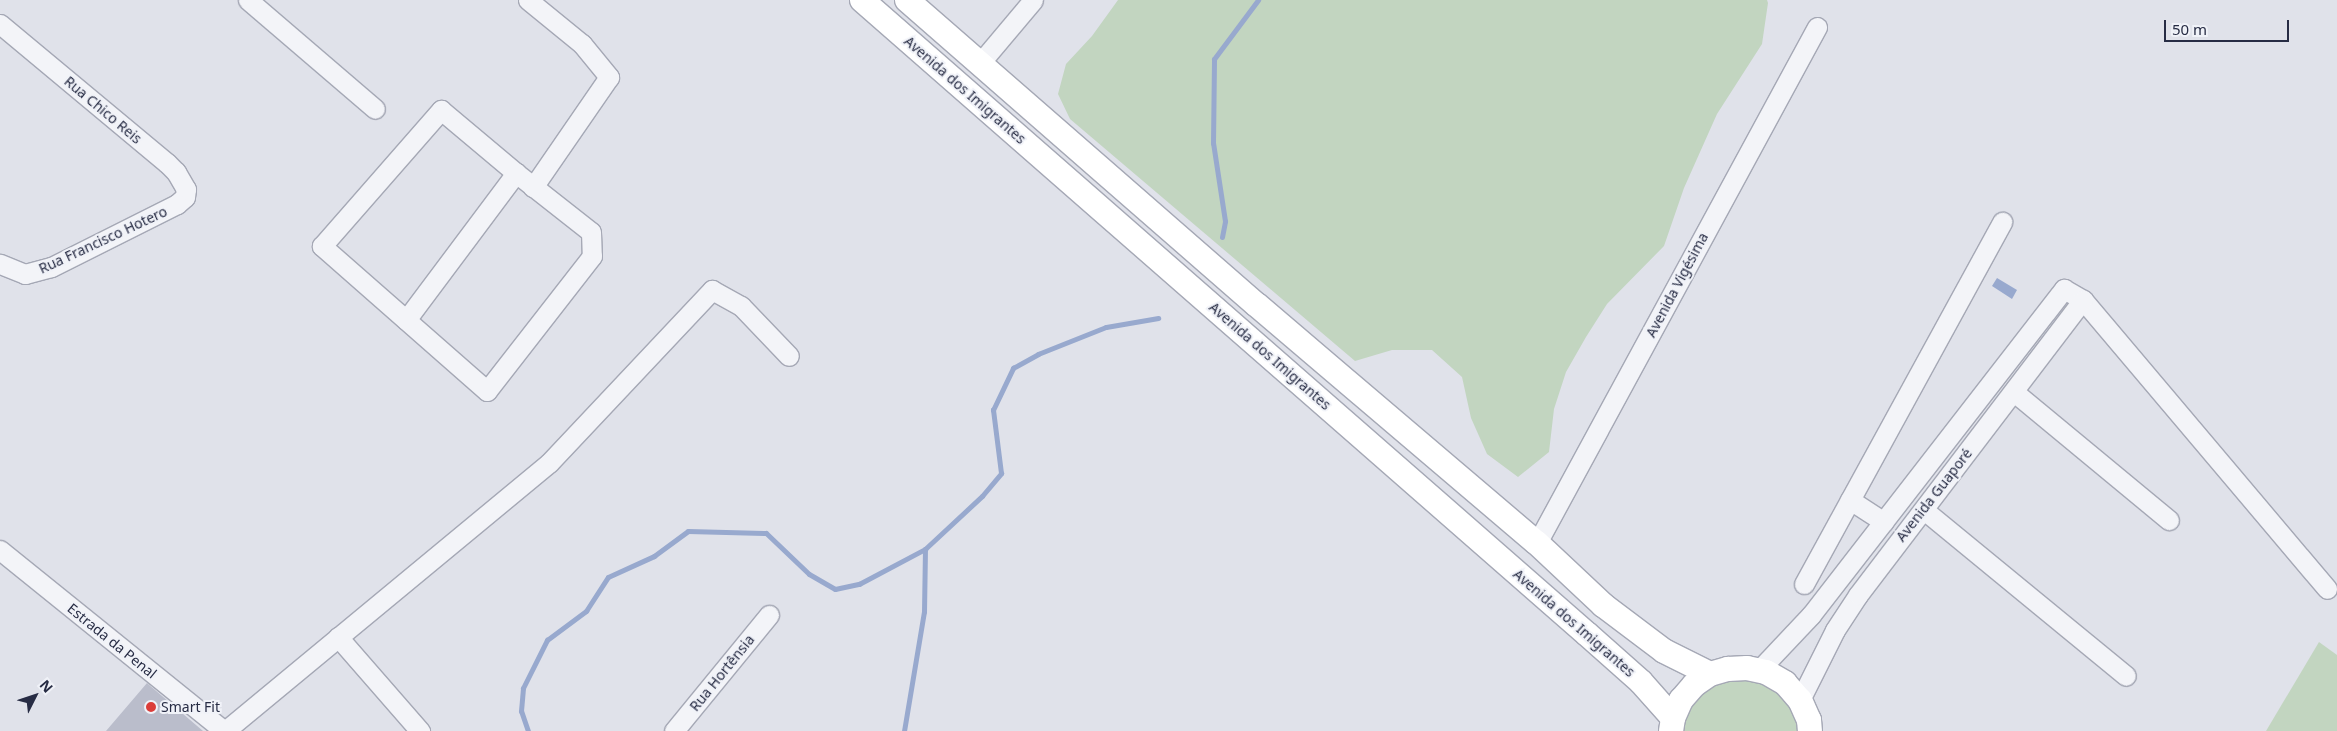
<!DOCTYPE html>
<html>
<head>
<meta charset="utf-8">
<style>
	body { margin:0 }
	#map { position:relative; width:2337px; height:731px; overflow:hidden; background:#e0e2ea; font-family:"Noto Sans",sans-serif }
	div>[style] { position:absolute }
	[style*='--x'] { left:calc(var(--x)*1px); top:calc(var(--y)*1px); width:calc(var(--w)*1px); rotate:calc(var(--a)*1deg) }
	.green>* { inset:0; background:#c2d5c0 }
	.water>* { inset:0; background:#98a9ce }
	.stream>* { height:5px; margin:-2.5px; padding:0 2.5px; transform-origin:2.5px; border-radius:2.5px; background:#98a9ce }
	.building>* { inset:0; background:#babdcb }
	.roads { filter:drop-shadow(1px 0 #a5a8b5) drop-shadow(-1px 0 #a5a8b5) drop-shadow(0 1px #a5a8b5) drop-shadow(0 -1px #a5a8b5) }
	.minor>* { height:19px; margin:-9.5px; padding:0 9.5px; transform-origin:9.5px; border-radius:9.5px; background:#f3f4f8 }
	.major>* { height:24px; margin:-12px; padding:0 12px; transform-origin:12px; border-radius:12px; background:#fff }
	.dots>* { width:14px; height:14px; translate:-50% -50%; box-sizing:border-box; border:2px solid #f0f2f8; border-radius:50% }
	span { translate:-50% -50%; white-space:nowrap; text-align:center; line-height:1.15; -webkit-text-stroke:4px #f0f2f8; paint-order:stroke }
	.street-label { font-size:14px; color:#272c44 }
	.poi-label { font-size:14px; color:#272c44 }
	.left { translate:0 -50%; text-align:left }
	.north { position:absolute; left:10px; top:671px; width:50px; height:50px; -webkit-text-stroke:4px #f0f2f8; paint-order:stroke; rotate:49deg; font-size:14px; font-weight:700; line-height:20px; text-align:center; color:#272c44 }
	.north::after { content:''; display:block; margin:auto; width:18px; height:22px; background:#272c44; clip-path:polygon(50% 0,100% 100%,50% 72%,0 100%) }
	.scale { position:absolute; left:2164px; top:20px; width:125px; height:22px; box-sizing:border-box; border:2px solid #272c44; border-top:0; padding-left:6px; font-size:15px; line-height:18px; white-space:nowrap; color:#272c44; -webkit-text-stroke:4px #f0f2f8; paint-order:stroke }
</style>
</head>
<body>
<div id="map">
	<div class="green">
		<i style="clip-path:polygon(1118px 0,1767px 0,1768px 3px,1762px 44px,1717px 114px,1684px 188px,1664px 246px,1607px 304px,1586px 337px,1566px 372px,1554px 409px,1549px 452px,1518px 477px,1487px 454px,1471px 418px,1462px 377px,1432px 350px,1392px 350px,1355px 361px,1070px 119px,1058px 94px,1066px 64px,1092px 36px)"></i>
		<i style="clip-path:polygon(2319px 642px,2337px 655px,2337px 731px,2266px 731px)"></i>
		<i style="clip-path:polygon(1755px 678px,1788px 699px,1801px 731px,1679px 731px,1686px 707px,1715px 681px)"></i>
	</div>
	<div class="water">
		<i style="clip-path:polygon(1997px 278px,2017px 290px,2012px 299px,1992px 286px)"></i>
	</div>
	<div class="stream">
		<i style="--x:1222;--y:237;--w:16;--a:-79"></i>
		<i style="--x:1225;--y:221;--w:79;--a:-98.7"></i>
		<i style="--x:1213;--y:143;--w:84;--a:-89.3"></i>
		<i style="--x:1214;--y:59;--w:74;--a:-53.3"></i>
		<i style="--x:528;--y:731;--w:21;--a:-109"></i>
		<i style="--x:521;--y:711;--w:23;--a:-85"></i>
		<i style="--x:523;--y:688;--w:54;--a:-63.4"></i>
		<i style="--x:547;--y:640;--w:49;--a:-36.6"></i>
		<i style="--x:586;--y:611;--w:40;--a:-57.1"></i>
		<i style="--x:608;--y:577;--w:51;--a:-24.5"></i>
		<i style="--x:654;--y:556;--w:42;--a:-36.3"></i>
		<i style="--x:688;--y:531;--w:78;--a:1.5"></i>
		<i style="--x:766;--y:533;--w:59;--a:43.6"></i>
		<i style="--x:809;--y:574;--w:30;--a:30"></i>
		<i style="--x:835;--y:589;--w:25;--a:-12"></i>
		<i style="--x:859;--y:584;--w:75;--a:-27.9"></i>
		<i style="--x:925;--y:549;--w:78;--a:-42.9"></i>
		<i style="--x:982;--y:496;--w:30;--a:-50"></i>
		<i style="--x:1001;--y:473;--w:64;--a:-97.2"></i>
		<i style="--x:993;--y:410;--w:47;--a:-64.5"></i>
		<i style="--x:1013;--y:368;--w:29;--a:-29"></i>
		<i style="--x:1038;--y:354;--w:73;--a:-21.7"></i>
		<i style="--x:1106;--y:327;--w:53;--a:-9.8"></i>
		<i style="--x:904;--y:731;--w:121;--a:-80.5"></i>
		<i style="--x:924;--y:612;--w:63;--a:-89.1"></i>
	</div>
	<div class="building">
		<i style="clip-path:polygon(147px 683px,148px 684px,203px 731px,106px 731px)"></i>
	</div>
	<div class="roads">
		<div class="minor">
			<i style="--x:248;--y:0;--w:167;--a:40.6"></i>
			<i style="--x:528;--y:0;--w:70;--a:39.2"></i>
			<i style="--x:582;--y:44;--w:43;--a:50.7"></i>
			<i style="--x:609;--y:77;--w:134;--a:124.6"></i>
			<i style="--x:0;--y:24;--w:217;--a:39.8"></i>
			<i style="--x:167;--y:163;--w:13;--a:45"></i>
			<i style="--x:176;--y:172;--w:20;--a:60"></i>
			<i style="--x:186;--y:189;--w:8;--a:97"></i>
			<i style="--x:185;--y:197;--w:11;--a:139"></i>
			<i style="--x:177;--y:204;--w:141;--a:153.4"></i>
			<i style="--x:51;--y:267;--w:27;--a:165"></i>
			<i style="--x:25;--y:274;--w:27;--a:-158"></i>
			<i style="--x:980;--y:63;--w:82;--a:-49.9"></i>
			<i style="--x:441;--y:110;--w:98;--a:40"></i>
			<i style="--x:516;--y:173;--w:95;--a:38.2"></i>
			<i style="--x:591;--y:232;--w:24;--a:88"></i>
			<i style="--x:592;--y:256;--w:171;--a:127.9"></i>
			<i style="--x:487;--y:391;--w:220;--a:-138.7"></i>
			<i style="--x:322;--y:246;--w:181;--a:-48.8"></i>
			<i style="--x:406;--y:320;--w:184;--a:-53.2"></i>
			<i style="--x:2014;--y:392;--w:201;--a:39.6"></i>
			<i style="--x:1850;--y:500;--w:40;--a:32.9"></i>
			<i style="--x:1924;--y:510;--w:261;--a:39.4"></i>
			<i style="--x:1537;--y:543;--w:587;--a:-61.51"></i>
			<i style="--x:0;--y:550;--w:288;--a:38.9"></i>
			<i style="--x:1804;--y:584;--w:413;--a:-61.3"></i>
			<i style="--x:338;--y:637;--w:125;--a:48.9"></i>
			<i style="--x:1758;--y:671;--w:77;--a:-46.6"></i>
			<i style="--x:1811;--y:615;--w:413;--a:-52.2"></i>
			<i style="--x:2064;--y:289;--w:22;--a:30"></i>
			<i style="--x:2083;--y:300;--w:378;--a:49.8"></i>
			<i style="--x:1800;--y:700;--w:78;--a:-63.4"></i>
			<i style="--x:1835;--y:630;--w:42;--a:-56.7"></i>
			<i style="--x:1858;--y:595;--w:371;--a:-52.7"></i>
			<i style="--x:225;--y:731;--w:420;--a:-39.6"></i>
			<i style="--x:549;--y:463;--w:238;--a:-46.7"></i>
			<i style="--x:712;--y:290;--w:33;--a:29"></i>
			<i style="--x:741;--y:306;--w:69;--a:46.2"></i>
			<i style="--x:674;--y:731;--w:150;--a:-50.7"></i>
		</div>
		<div class="major">
			<i style="--x:862;--y:0;--w:963;--a:41.17"></i>
			<i style="--x:1587;--y:634;--w:72;--a:41.6"></i>
			<i style="--x:1641;--y:682;--w:48;--a:48.4"></i>
			<i style="--x:907;--y:0;--w:464;--a:41.1"></i>
			<i style="--x:1257;--y:305;--w:367;--a:40.4"></i>
			<i style="--x:1537;--y:543;--w:91;--a:43.2"></i>
			<i style="--x:1603;--y:605;--w:76;--a:37"></i>
			<i style="--x:1664;--y:651;--w:51;--a:26.6"></i>
			<i style="--x:1671;--y:731;--w:13;--a:-81"></i>
			<i style="--x:1673;--y:718;--w:20;--a:-66"></i>
			<i style="--x:1681;--y:700;--w:20;--a:-49"></i>
			<i style="--x:1694;--y:685;--w:19;--a:-35"></i>
			<i style="--x:1710;--y:674;--w:19;--a:-16"></i>
			<i style="--x:1728;--y:669;--w:19;--a:-3"></i>
			<i style="--x:1747;--y:668;--w:19;--a:12"></i>
			<i style="--x:1766;--y:672;--w:22;--a:30"></i>
			<i style="--x:1785;--y:683;--w:23;--a:49"></i>
			<i style="--x:1800;--y:700;--w:22;--a:66"></i>
			<i style="--x:1809;--y:720;--w:11;--a:85"></i>
		</div>
	</div>
	<div class="dots">
		<i style="left:151px;top:707px;background:#db3d39"></i>
	</div>
	<div class="street-label">
		<span style="left:965px;top:90px;rotate:41deg">Avenida dos Imigrantes</span>
		<span style="left:103px;top:110px;rotate:40deg">Rua Chico Reis</span>
		<span style="left:103px;top:240px;rotate:-25deg">Rua Francisco Hotero</span>
		<span style="left:1677px;top:285px;rotate:-62deg">Avenida Vigésima</span>
		<span style="left:1270px;top:356px;rotate:41deg">Avenida dos Imigrantes</span>
		<span style="left:1934px;top:495px;rotate:-52deg">Avenida Guaporé</span>
		<span style="left:1574px;top:623px;rotate:41deg">Avenida dos Imigrantes</span>
		<span style="left:112px;top:641px;rotate:39deg">Estrada da Penal</span>
		<span style="left:722px;top:673px;rotate:-51deg">Rua Hortênsia</span>
	</div>
	<div class="poi-label">
		<span class="left" style="left:161px;top:707px">Smart Fit</span>
	</div>
	<div class="north">N</div>
	<div class="scale">50 m</div>
</div>
</body>
</html>
